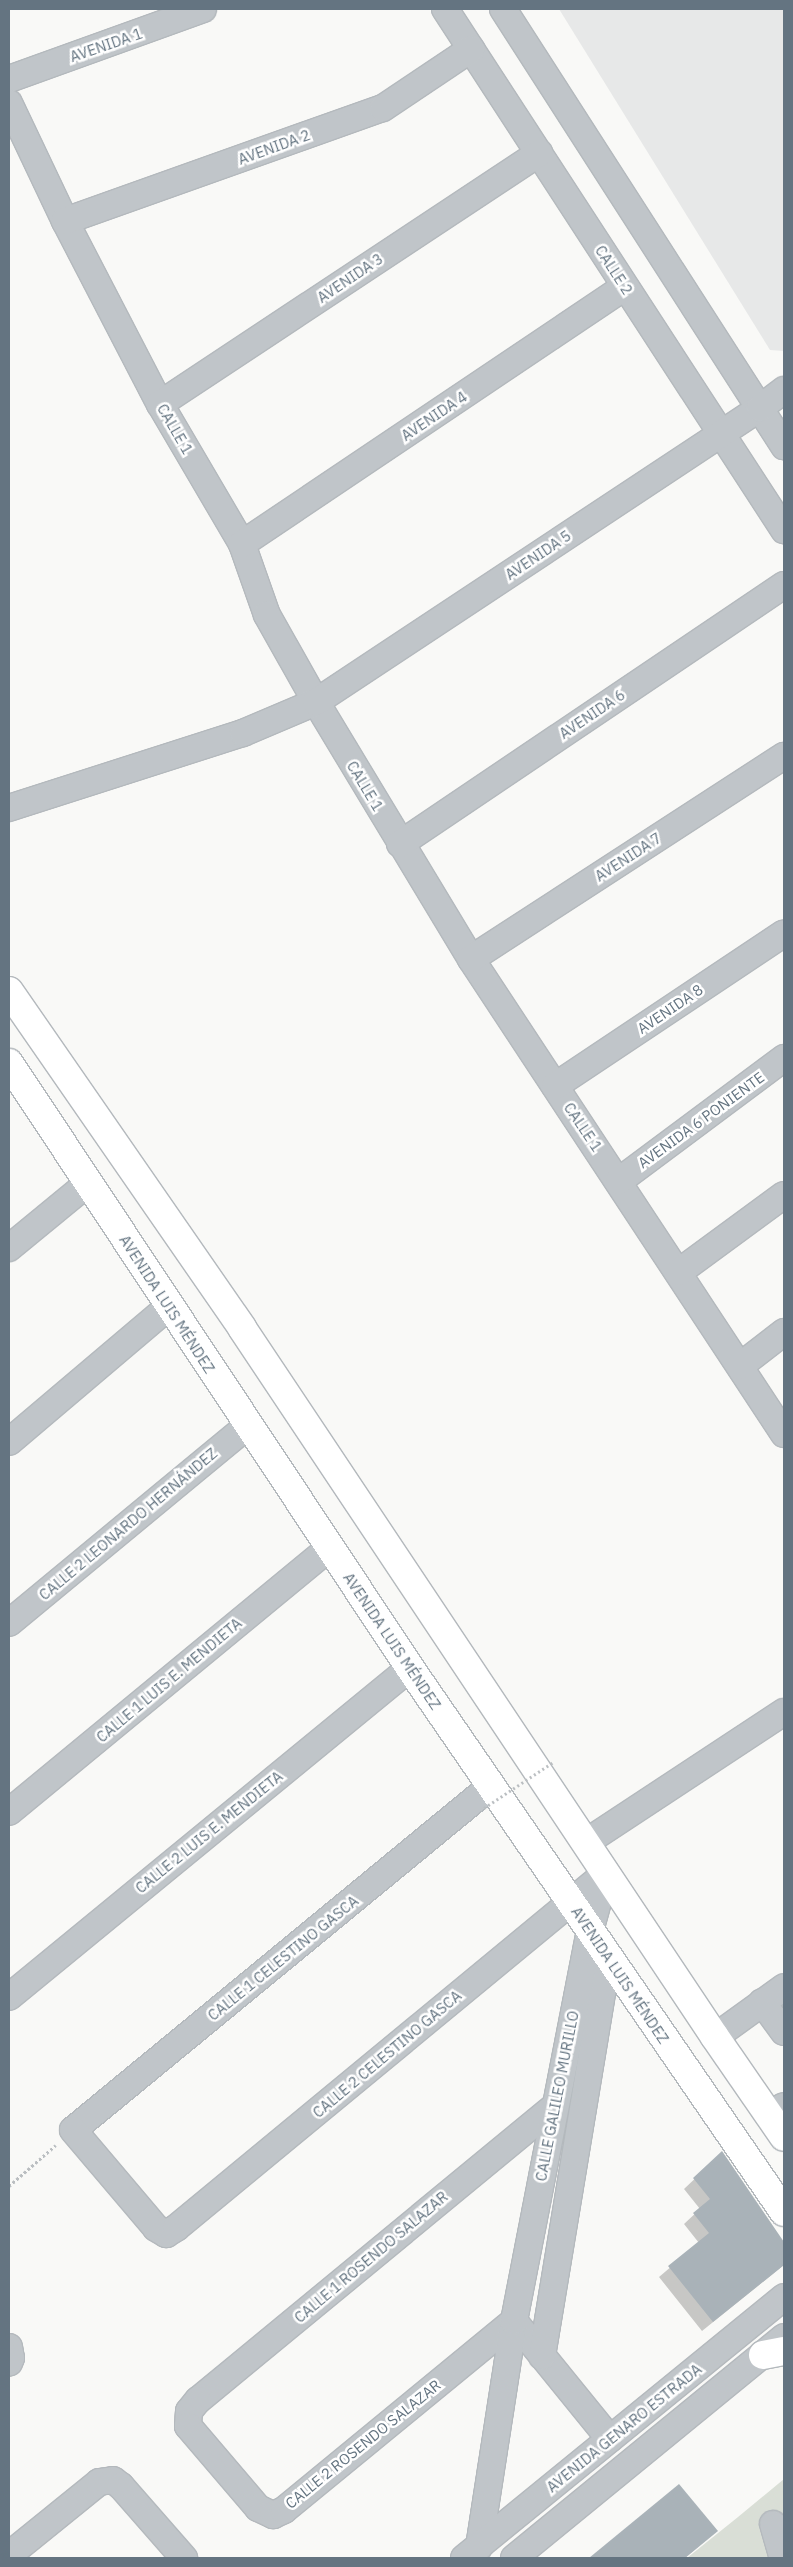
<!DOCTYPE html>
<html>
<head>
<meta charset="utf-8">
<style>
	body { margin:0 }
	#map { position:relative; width:793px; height:2567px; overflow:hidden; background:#f9f9f7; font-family:"IBM Plex Sans",sans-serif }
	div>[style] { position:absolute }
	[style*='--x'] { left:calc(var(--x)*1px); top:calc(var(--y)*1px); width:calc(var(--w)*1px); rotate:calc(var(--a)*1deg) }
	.built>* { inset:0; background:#e7e8e8 }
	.green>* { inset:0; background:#d9ded6 }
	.shadow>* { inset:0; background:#0003 }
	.building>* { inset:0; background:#a9b2b8 }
	.path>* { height:3px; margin-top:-1.5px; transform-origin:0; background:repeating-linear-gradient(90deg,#babec1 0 2.5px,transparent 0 5px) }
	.roads { filter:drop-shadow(1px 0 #b4b9bd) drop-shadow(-1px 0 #b4b9bd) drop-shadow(0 1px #b4b9bd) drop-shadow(0 -1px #b4b9bd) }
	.minor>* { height:26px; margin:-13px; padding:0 13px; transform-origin:13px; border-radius:13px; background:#c0c5c9 }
	.major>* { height:28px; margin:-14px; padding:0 14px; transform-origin:14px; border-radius:14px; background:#fff }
	.path-bridge>* { height:3px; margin-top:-1.5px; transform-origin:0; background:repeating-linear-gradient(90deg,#babec1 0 2.5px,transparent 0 5px) }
	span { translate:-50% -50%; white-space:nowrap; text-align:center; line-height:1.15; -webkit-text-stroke:5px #fff; paint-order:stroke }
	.street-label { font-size:15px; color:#647481 }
	.frame { position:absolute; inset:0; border:10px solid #647481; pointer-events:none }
</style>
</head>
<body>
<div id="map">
	<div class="built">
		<i style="clip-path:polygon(559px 9px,784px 9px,784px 351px,770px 350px)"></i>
	</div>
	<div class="green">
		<i style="clip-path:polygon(784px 2479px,784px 2558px,687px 2558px,738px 2517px)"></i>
	</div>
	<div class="shadow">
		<i style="clip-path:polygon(722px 2153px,784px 2245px,784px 2265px,702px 2331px,659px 2277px,699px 2243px,684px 2224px,700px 2209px,684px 2189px)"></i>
		<i style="clip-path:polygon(679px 2486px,717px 2531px,685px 2558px,591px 2558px)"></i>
	</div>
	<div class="building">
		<i style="clip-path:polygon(722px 2151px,784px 2242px,784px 2265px,713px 2322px,668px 2266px,709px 2233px,693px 2213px,710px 2199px,693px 2178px)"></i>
		<i style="clip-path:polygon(679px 2484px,718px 2531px,685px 2558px,589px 2558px)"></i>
	</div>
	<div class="path">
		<i style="--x:9;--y:2186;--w:62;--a:-41.1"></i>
	</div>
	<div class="roads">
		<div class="minor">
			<i style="--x:445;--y:9;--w:622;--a:56.95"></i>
			<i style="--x:503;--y:9;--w:520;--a:57.26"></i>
			<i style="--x:9;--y:79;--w:206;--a:-19.8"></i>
			<i style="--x:9;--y:103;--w:131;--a:64.6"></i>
			<i style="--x:65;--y:221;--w:206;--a:62.6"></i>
			<i style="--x:160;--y:404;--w:162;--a:59.6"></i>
			<i style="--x:242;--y:544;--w:75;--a:70.6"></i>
			<i style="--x:267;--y:615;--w:100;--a:60.6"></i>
			<i style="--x:316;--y:702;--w:300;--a:58.9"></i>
			<i style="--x:471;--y:959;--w:569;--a:56.62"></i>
			<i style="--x:65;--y:221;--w:337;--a:-19.6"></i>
			<i style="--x:383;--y:108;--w:106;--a:-33.8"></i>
			<i style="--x:160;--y:404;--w:455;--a:-33.5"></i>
			<i style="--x:242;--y:544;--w:461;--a:-33.9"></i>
			<i style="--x:9;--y:808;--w:246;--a:-17.8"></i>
			<i style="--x:243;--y:733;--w:79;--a:-23"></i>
			<i style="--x:316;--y:702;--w:533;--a:-33.51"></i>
			<i style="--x:760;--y:408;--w:30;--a:-37"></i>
			<i style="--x:400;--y:844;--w:463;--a:-34"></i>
			<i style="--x:471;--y:959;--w:373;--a:-33"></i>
			<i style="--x:555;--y:1086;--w:275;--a:-33.7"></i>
			<i style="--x:619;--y:1181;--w:206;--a:-36.7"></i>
			<i style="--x:9;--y:1248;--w:102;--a:-39.4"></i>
			<i style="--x:679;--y:1272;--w:130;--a:-36.3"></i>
			<i style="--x:740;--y:1366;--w:56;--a:-37.7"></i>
			<i style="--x:9;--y:1442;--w:209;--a:-40.3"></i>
			<i style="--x:9;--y:1623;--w:310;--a:-39.6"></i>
			<i style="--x:491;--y:1786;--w:541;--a:140.55"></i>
			<i style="--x:73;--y:2130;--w:128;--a:49.7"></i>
			<i style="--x:156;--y:2228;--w:12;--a:31"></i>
			<i style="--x:166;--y:2234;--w:12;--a:-31"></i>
			<i style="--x:176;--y:2228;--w:558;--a:-39.54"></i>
			<i style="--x:9;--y:1812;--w:415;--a:-39.5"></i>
			<i style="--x:585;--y:1843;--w:238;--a:-33.4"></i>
			<i style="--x:9;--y:1997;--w:519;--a:-39.37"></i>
			<i style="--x:762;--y:2002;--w:37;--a:54"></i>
			<i style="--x:715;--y:2037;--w:85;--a:-35.9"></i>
			<i style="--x:555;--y:2106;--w:462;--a:140.5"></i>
			<i style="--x:198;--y:2400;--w:14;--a:129"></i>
			<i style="--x:189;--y:2411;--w:15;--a:94"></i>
			<i style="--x:188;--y:2426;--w:108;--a:49.5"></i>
			<i style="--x:258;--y:2508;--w:17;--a:25"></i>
			<i style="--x:273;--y:2515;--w:12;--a:-24"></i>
			<i style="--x:284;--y:2510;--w:298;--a:-39.4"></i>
			<i style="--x:514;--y:2321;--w:152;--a:50.9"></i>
			<i style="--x:769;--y:2115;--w:17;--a:-31"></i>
			<i style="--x:9;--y:2347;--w:11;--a:80"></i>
			<i style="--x:11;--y:2358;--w:5;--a:112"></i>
			<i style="--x:542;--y:2356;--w:403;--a:-80.6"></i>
			<i style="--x:773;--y:2524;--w:35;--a:74"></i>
			<i style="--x:479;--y:2547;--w:229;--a:-81.2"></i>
			<i style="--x:514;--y:2321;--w:397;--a:-79"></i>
			<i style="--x:590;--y:1931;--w:60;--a:-74.6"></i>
			<i style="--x:9;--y:2555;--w:116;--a:-39"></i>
			<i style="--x:99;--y:2482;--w:14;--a:-8"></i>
			<i style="--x:113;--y:2480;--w:10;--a:37"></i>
			<i style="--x:121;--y:2486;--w:96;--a:48.8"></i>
			<i style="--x:464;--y:2558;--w:413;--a:-39.2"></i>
			<i style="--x:514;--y:2558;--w:349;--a:-39.3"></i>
		</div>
		<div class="major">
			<i style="--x:9;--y:991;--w:410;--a:55.3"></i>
			<i style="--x:242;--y:1328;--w:852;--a:56.29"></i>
			<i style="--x:715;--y:2037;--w:121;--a:55.4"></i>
			<i style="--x:9;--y:1063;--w:726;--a:56.46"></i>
			<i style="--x:410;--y:1668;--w:660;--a:55.49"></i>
			<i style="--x:763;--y:2355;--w:21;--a:-11"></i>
		</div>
	</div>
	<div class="path-bridge">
		<i style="--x:484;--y:1808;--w:85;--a:-33.5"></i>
	</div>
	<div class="street-label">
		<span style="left:106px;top:45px;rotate:-19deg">AVENIDA 1</span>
		<span style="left:274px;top:147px;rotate:-20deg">AVENIDA 2</span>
		<span style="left:614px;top:270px;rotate:57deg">CALLE 2</span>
		<span style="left:350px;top:278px;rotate:-34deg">AVENIDA 3</span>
		<span style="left:434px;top:416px;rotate:-34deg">AVENIDA 4</span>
		<span style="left:175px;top:429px;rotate:60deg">CALLE 1</span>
		<span style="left:538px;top:555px;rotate:-34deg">AVENIDA 5</span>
		<span style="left:592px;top:714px;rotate:-34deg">AVENIDA 6</span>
		<span style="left:365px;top:786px;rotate:59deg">CALLE 1</span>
		<span style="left:628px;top:857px;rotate:-33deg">AVENIDA 7</span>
		<span style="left:670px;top:1009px;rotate:-34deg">AVENIDA 8</span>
		<span style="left:701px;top:1120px;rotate:-36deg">AVENIDA 6 PONIENTE</span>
		<span style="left:583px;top:1127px;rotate:56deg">CALLE 1</span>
		<span style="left:167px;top:1304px;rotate:57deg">AVENIDA LUIS MÉNDEZ</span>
		<span style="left:128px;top:1524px;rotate:-40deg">CALLE 2 LEONARDO HERNÁNDEZ</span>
		<span style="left:392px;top:1641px;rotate:56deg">AVENIDA LUIS MÉNDEZ</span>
		<span style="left:169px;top:1680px;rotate:-40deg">CALLE 1 LUIS E. MENDIETA</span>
		<span style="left:209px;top:1832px;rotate:-39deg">CALLE 2 LUIS E. MENDIETA</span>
		<span style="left:283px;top:1958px;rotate:-39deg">CALLE 1 CELESTINO GASCA</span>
		<span style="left:620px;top:1975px;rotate:56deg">AVENIDA LUIS MÉNDEZ</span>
		<span style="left:387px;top:2054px;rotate:-40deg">CALLE 2 CELESTINO GASCA</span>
		<span style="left:557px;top:2096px;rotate:-79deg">CALLE GALILEO MURILLO</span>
		<span style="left:371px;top:2257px;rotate:-40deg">CALLE 1 ROSENDO SALAZAR</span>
		<span style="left:624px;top:2428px;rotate:-39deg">AVENIDA GENARO ESTRADA</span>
		<span style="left:363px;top:2444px;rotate:-39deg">CALLE 2 ROSENDO SALAZAR</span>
	</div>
	<div class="frame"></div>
</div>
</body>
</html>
